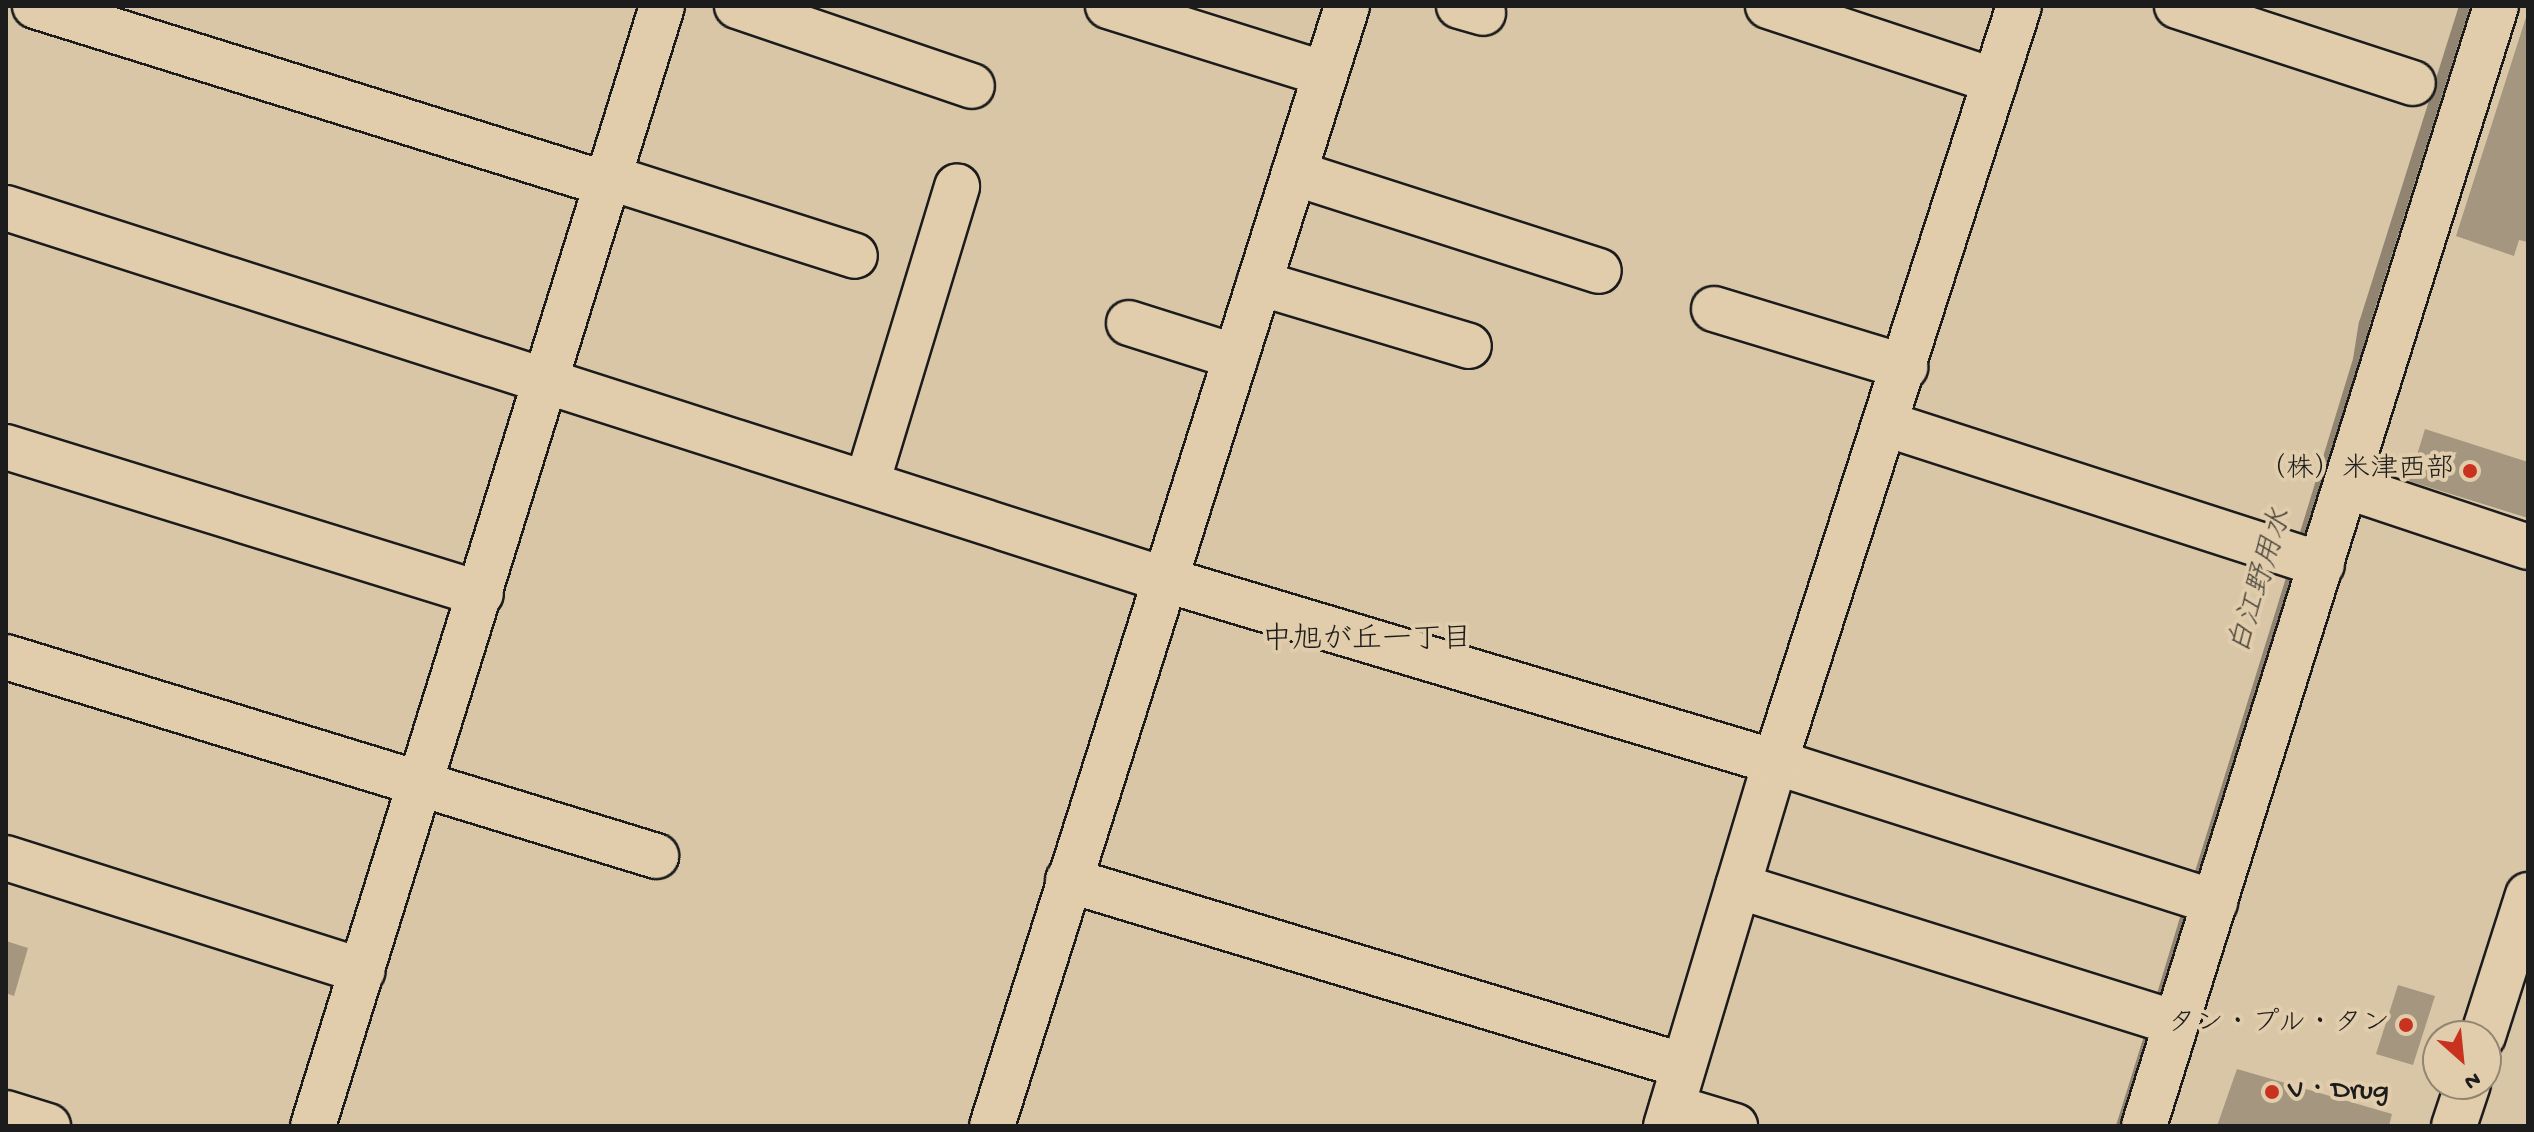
<!DOCTYPE html>
<html>
<head>
<meta charset="utf-8">
<style>
	body { margin:0 }
	#map { position:relative; width:2534px; height:1132px; overflow:hidden; background:#d9c6a6; font-family:"Gochi Hand","Klee One",sans-serif }
	div>[style] { position:absolute }
	[style*='--x'] { left:calc(var(--x)*1px); top:calc(var(--y)*1px); width:calc(var(--w)*1px); rotate:calc(var(--a)*1deg) }
	.stream>* { height:11px; margin:-5.5px; padding:0 5.5px; transform-origin:5.5px; border-radius:5.5px; background:#918572 }
	.building>* { inset:0; background:#a5967f }
	.roads { filter:drop-shadow(2px 0 #1c1c1c) drop-shadow(-2px 0 #1c1c1c) drop-shadow(0 2px #1c1c1c) drop-shadow(0 -2px #1c1c1c) }
	.street>* { height:44px; margin:-22px; padding:0 22px; transform-origin:22px; border-radius:22px; background:#e1cdac }
	.secondary>* { height:44px; margin:-22px; padding:0 22px; transform-origin:22px; border-radius:22px; background:#e1cdac }
	.primary>* { height:44px; margin:-22px; padding:0 22px; transform-origin:22px; border-radius:22px; background:#e1cdac }
	.dots>* { width:22px; height:22px; translate:-50% -50%; box-sizing:border-box; border:4px solid #e1cdac; border-radius:50% }
	span { translate:-50% -50%; white-space:nowrap; text-align:center; line-height:1.15; -webkit-text-stroke:8px #e1cdac; paint-order:stroke }
	.poi-label { font-size:28px; color:#1c1c1c }
	.right { translate:-100% -50%; text-align:right }
	.left { translate:0 -50%; text-align:left }
	.water-label { font-size:30px; color:#45413a; font-style:italic }
	.neighbourhood-label { font-size:30px; color:#1c1c1c }
	.frame { position:absolute; inset:0; border:8px solid #1c1c1c; pointer-events:none }
	.north { position:absolute; left:2422px; top:1020px; width:80px; height:80px; box-sizing:border-box; background:#e1cdac; border:2px solid #928672; border-radius:50%; rotate:153deg; font-size:22px; font-weight:700; line-height:32px; text-align:center; color:#1c1c1c }
	.north::after { content:''; display:block; margin:auto; width:28px; height:36px; background:#c8321e; clip-path:polygon(50% 0,100% 100%,50% 72%,0 100%) }
</style>
</head>
<body>
<div id="map">
	<div class="stream">
		<i style="--x:2300;--y:549;--w:199;--a:-73"></i>
		<i style="--x:2358;--y:359;--w:36;--a:-81"></i>
		<i style="--x:2364;--y:323;--w:332;--a:-72.5"></i>
		<i style="--x:2196;--y:885;--w:335;--a:-72.8"></i>
		<i style="--x:2158;--y:1007;--w:111;--a:-73.2"></i>
		<i style="--x:2121;--y:1126;--w:108;--a:-72.7"></i>
	</div>
	<div class="building">
		<i style="clip-path:polygon(2528px 11px,2528px 242px,2519px 240px,2514px 256px,2456px 236px)"></i>
		<i style="clip-path:polygon(2425px 429px,2528px 462px,2528px 518px,2409px 481px)"></i>
		<i style="clip-path:polygon(6px 941px,28px 948px,14px 996px,6px 993px)"></i>
		<i style="clip-path:polygon(2398px 985px,2435px 996px,2413px 1065px,2376px 1054px)"></i>
		<i style="clip-path:polygon(2237px 1069px,2392px 1114px,2389px 1126px,2217px 1126px)"></i>
	</div>
	<div class="roads">
		<div class="street">
			<i style="--x:35;--y:6;--w:598;--a:17.31"></i>
			<i style="--x:737;--y:6;--w:248;--a:18.8"></i>
			<i style="--x:1108;--y:6;--w:227;--a:17.4"></i>
			<i style="--x:1459;--y:6;--w:25;--a:16"></i>
			<i style="--x:1768;--y:6;--w:239;--a:18.3"></i>
			<i style="--x:2177;--y:6;--w:248;--a:18.1"></i>
			<i style="--x:1294;--y:173;--w:320;--a:17.8"></i>
			<i style="--x:608;--y:177;--w:259;--a:17.7"></i>
			<i style="--x:6;--y:208;--w:1218;--a:17.78"></i>
			<i style="--x:1166;--y:580;--w:636;--a:16.64"></i>
			<i style="--x:1775;--y:762;--w:462;--a:17.7"></i>
			<i style="--x:1259;--y:283;--w:219;--a:16.7"></i>
			<i style="--x:1714;--y:309;--w:200;--a:16.9"></i>
			<i style="--x:1129;--y:323;--w:112;--a:17.6"></i>
			<i style="--x:1886;--y:424;--w:458;--a:17.9"></i>
			<i style="--x:6;--y:447;--w:497;--a:17.2"></i>
			<i style="--x:867;--y:483;--w:310;--a:-73.1"></i>
			<i style="--x:2346;--y:486;--w:192;--a:18.5"></i>
			<i style="--x:6;--y:657;--w:680;--a:17.02"></i>
			<i style="--x:6;--y:858;--w:374;--a:17.6"></i>
			<i style="--x:1068;--y:880;--w:643;--a:16.8"></i>
			<i style="--x:1738;--y:886;--w:459;--a:17.4"></i>
			<i style="--x:1672;--y:1107;--w:66;--a:16.8"></i>
			<i style="--x:313;--y:1126;--w:1173;--a:-72.69"></i>
			<i style="--x:992;--y:1126;--w:1175;--a:-72.41"></i>
			<i style="--x:1666;--y:1126;--w:380;--a:-73.3"></i>
			<i style="--x:1775;--y:762;--w:794;--a:-72.11"></i>
			<i style="--x:2144;--y:1126;--w:1174;--a:-72.55"></i>
		</div>
		<div class="secondary">
			<i style="--x:2483;--y:1036;--w:148;--a:-72.3"></i>
			<i style="--x:2454;--y:1126;--w:44;--a:-71.6"></i>
		</div>
		<div class="primary">
			<i style="--x:6;--y:1113;--w:44;--a:17.2"></i>
		</div>
	</div>
	<div class="dots">
		<i style="left:2470px;top:471px;background:#c8321e"></i>
		<i style="left:2406px;top:1025px;background:#c8321e"></i>
		<i style="left:2272px;top:1092px;background:#c8321e"></i>
	</div>
	<div class="poi-label">
		<span class="right" style="left:2454px;top:471px">（株）米津西部</span>
		<span class="right" style="left:2390px;top:1025px">タン・プル・タン</span>
		<span class="left" style="left:2288px;top:1092px">V・Drug</span>
	</div>
	<div class="water-label">
		<span style="left:2263px;top:582px;rotate:-73deg">白江野用水</span>
	</div>
	<div class="neighbourhood-label">
		<span style="left:1367px;top:642px">中旭が丘一丁目</span>
	</div>
	<div class="frame"></div>
	<div class="north">N</div>
</div>
</body>
</html>
